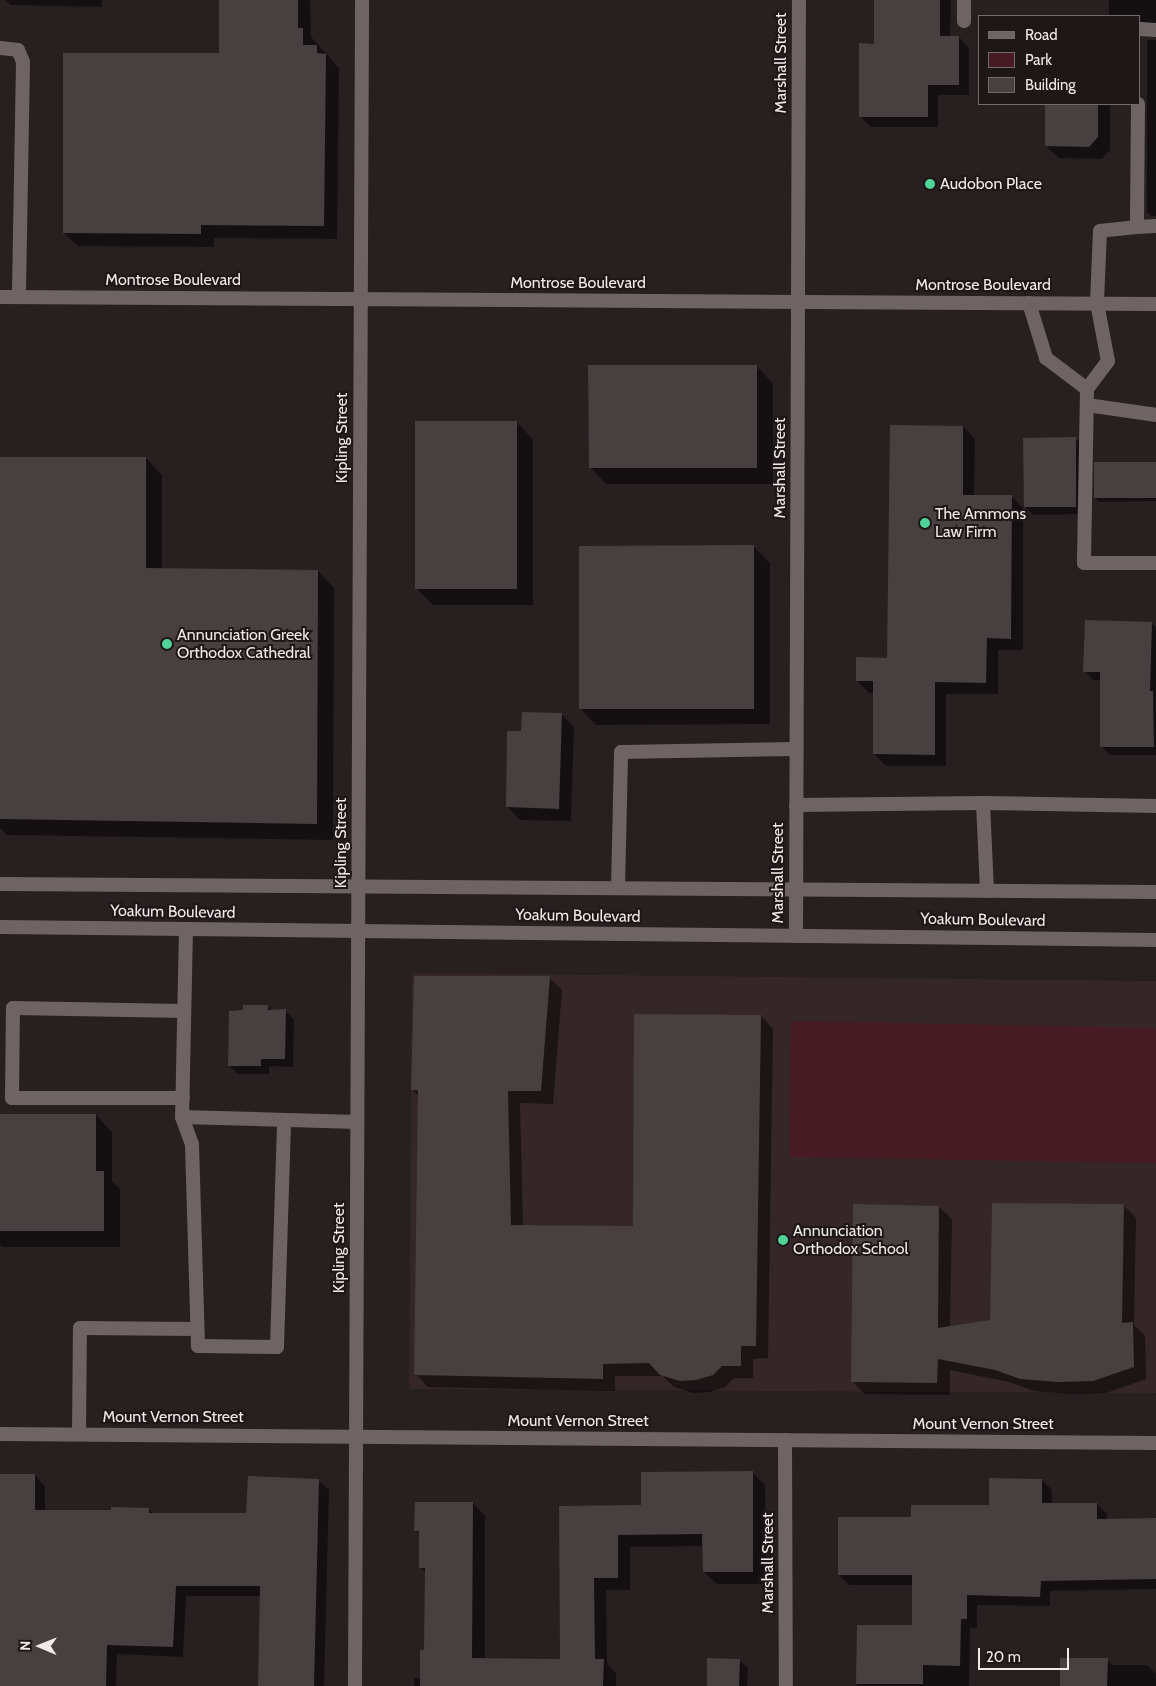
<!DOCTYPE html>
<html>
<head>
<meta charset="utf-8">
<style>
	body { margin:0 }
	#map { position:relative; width:1156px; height:1686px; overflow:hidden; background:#271f20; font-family:Cabin,sans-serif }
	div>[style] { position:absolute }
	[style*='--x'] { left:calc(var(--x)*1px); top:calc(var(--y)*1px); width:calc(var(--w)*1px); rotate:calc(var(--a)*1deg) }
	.built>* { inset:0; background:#352628 }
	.green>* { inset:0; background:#471b23 }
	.shadow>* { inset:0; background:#0007 }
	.building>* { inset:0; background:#483f40 }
	.service>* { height:14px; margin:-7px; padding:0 7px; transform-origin:7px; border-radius:7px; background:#6e6465 }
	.minor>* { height:14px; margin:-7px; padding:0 7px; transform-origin:7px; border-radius:7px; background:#6e6465 }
	.tertiary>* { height:14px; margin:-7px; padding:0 7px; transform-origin:7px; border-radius:7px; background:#6e6465 }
	.secondary>* { height:14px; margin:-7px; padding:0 7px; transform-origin:7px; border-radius:7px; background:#6e6465 }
	.dots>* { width:14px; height:14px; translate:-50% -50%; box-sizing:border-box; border:2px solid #1e1617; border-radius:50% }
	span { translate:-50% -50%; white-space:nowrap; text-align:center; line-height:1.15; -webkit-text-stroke:4px #1e1617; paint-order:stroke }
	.street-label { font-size:16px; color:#f0eaea }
	.poi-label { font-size:16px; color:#f0eaea }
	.left { translate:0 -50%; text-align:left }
	.legend { position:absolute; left:978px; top:15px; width:162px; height:90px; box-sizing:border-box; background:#1e1617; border:1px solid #726b6b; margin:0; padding:6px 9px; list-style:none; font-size:15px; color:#f0eaea }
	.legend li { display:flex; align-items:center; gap:10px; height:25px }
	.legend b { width:25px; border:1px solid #726b6b }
	.north { position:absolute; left:15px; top:1621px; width:50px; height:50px; -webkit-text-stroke:4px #1e1617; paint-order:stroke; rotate:271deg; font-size:14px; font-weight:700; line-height:20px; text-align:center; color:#f0eaea }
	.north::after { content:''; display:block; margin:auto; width:18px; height:22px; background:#f0eaea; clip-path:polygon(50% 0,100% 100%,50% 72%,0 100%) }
	.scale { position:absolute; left:978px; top:1648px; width:91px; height:22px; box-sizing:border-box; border:2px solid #f0eaea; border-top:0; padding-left:6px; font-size:15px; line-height:18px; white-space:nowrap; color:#f0eaea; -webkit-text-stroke:4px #1e1617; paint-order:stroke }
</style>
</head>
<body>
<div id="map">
	<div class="built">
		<i style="clip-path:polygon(412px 973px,1156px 981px,1156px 1393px,409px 1389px)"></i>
	</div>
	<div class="green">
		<i style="clip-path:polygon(791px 1021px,1156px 1028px,1156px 1163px,789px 1157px)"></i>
	</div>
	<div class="shadow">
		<i style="clip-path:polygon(5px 0,102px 0,102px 7px,11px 5px)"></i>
		<i style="clip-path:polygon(220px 0,310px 0,311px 37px,339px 68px,337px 239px,214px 238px,214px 247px,78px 246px,64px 233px,220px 55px)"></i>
		<i style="clip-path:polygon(876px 0,951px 0,950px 37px,959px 37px,969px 48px,969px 95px,938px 95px,938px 127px,871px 127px,860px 116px,875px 45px)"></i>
		<i style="clip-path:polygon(1109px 0,1156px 0,1156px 24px,1140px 24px,1140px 16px,1112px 16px,1109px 14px)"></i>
		<i style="clip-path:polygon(1147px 40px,1156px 40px,1156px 216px,1151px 216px,1147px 212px)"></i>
		<i style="clip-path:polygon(1046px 104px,1110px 104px,1110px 150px,1102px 159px,1059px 158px,1046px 146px)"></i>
		<i style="clip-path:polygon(756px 366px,773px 383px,773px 484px,606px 484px,590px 467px)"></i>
		<i style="clip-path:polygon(517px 423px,533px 439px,533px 605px,433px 605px,416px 588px)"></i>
		<i style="clip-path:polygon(963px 427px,975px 439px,974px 496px,1011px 496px,1023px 508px,1023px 650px,998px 650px,998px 694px,946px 694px,946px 766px,886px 766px,874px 754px,874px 693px,869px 693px,857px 681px,889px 659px)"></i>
		<i style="clip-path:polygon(1076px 439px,1084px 447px,1084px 514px,1034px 515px,1025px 507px)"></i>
		<i style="clip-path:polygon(0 458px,146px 458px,162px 475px,162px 569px,318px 571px,334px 588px,333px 840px,7px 835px,0 828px)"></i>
		<i style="clip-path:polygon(1156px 463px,1156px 501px,1099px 502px,1095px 498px)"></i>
		<i style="clip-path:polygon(753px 546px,770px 563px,770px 724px,596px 725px,580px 708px)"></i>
		<i style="clip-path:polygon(1151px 623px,1156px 628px,1156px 755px,1110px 755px,1101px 746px,1101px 680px,1093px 680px,1085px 671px)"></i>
		<i style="clip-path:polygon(561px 714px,574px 727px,571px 821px,520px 820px,508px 807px,522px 732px)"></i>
		<i style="clip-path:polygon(549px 978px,562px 990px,553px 1104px,520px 1103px,523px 1227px,634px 1227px,761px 1016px,773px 1029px,768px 1358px,753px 1359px,753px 1378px,734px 1378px,725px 1387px,710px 1392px,693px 1393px,674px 1387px,663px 1376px,615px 1376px,615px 1391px,428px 1387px,416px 1374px,419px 1096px,412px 1090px)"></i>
		<i style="clip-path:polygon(268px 1006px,272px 1011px,285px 1011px,294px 1019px,293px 1067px,269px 1066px,269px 1074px,238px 1074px,230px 1066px)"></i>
		<i style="clip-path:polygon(0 1115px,96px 1115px,112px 1132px,112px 1181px,120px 1189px,120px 1247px,2px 1247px,0 1245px)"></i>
		<i style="clip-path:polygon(1123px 1205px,1136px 1218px,1134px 1325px,1145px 1336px,1146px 1379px,1106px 1393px,1072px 1394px,1034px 1391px,1009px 1382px,950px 1370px,950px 1395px,865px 1394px,852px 1381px,939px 1207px,952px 1219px,950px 1327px,991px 1321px)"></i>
		<i style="clip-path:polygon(752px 1472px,765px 1485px,766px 1584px,717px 1584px,704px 1572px,704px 1546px,630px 1547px,630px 1590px,606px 1590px,607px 1664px,616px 1673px,616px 1686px,414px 1686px,414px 1678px,421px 1678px,425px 1651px,426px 1573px,420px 1567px,420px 1535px,415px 1530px,473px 1503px,485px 1516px,485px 1659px,562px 1660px,560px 1507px,642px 1506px)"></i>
		<i style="clip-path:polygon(0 1475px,35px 1475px,45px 1486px,45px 1511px,149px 1509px,154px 1515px,248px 1515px,318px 1480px,329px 1490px,324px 1686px,259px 1686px,261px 1596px,186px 1596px,183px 1657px,117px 1654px,116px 1686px,0 1686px)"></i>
		<i style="clip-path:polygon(1042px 1480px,1052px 1490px,1052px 1504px,1097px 1504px,1107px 1514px,1107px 1520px,1156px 1519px,1156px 1589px,1050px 1591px,1050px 1606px,977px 1605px,977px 1628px,970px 1628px,969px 1686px,857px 1686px,858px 1626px,913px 1627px,913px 1585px,849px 1585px,839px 1575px,913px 1519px,990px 1506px)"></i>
		<i style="clip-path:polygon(739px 1660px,748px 1668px,747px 1686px,708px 1686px)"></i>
		<i style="clip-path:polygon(1107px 1660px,1112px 1665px,1147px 1665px,1156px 1674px,1156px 1686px,1061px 1686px)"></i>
	</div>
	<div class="building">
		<i style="clip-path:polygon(219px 0,298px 0,298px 28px,303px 28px,303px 45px,317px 45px,317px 53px,326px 54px,324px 226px,201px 225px,201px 234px,63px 233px,63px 53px,219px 53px)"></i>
		<i style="clip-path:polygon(874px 0,940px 0,940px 36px,959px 36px,959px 85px,928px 85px,928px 117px,859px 117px,859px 43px,874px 44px)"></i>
		<i style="clip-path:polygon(1045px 104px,1098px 104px,1098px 137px,1089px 147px,1045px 146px)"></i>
		<i style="clip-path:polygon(588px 365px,757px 365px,757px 468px,589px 468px)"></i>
		<i style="clip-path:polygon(415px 421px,517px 421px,517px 589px,415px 589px)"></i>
		<i style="clip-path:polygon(890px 425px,963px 426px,963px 495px,1012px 495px,1011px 639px,987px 638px,986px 683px,935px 682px,935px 755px,873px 754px,873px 681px,856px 681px,856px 657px,887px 658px)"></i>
		<i style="clip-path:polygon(1076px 437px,1076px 507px,1024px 507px,1023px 438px)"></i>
		<i style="clip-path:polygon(0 457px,146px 457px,146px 568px,318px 570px,317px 824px,0 819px)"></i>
		<i style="clip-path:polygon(1094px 462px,1156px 462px,1156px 498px,1094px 498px)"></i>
		<i style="clip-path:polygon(754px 545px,754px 709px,579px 709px,579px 546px)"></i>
		<i style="clip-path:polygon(1085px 620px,1152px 622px,1150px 691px,1153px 691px,1154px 747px,1100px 747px,1100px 672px,1083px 672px)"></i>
		<i style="clip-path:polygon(522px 712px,562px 713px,559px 809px,506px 807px,507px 731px,521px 731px)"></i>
		<i style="clip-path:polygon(414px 976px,550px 976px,541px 1091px,508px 1091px,511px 1225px,633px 1226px,634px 1014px,761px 1015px,756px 1346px,741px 1346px,741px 1366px,722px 1366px,713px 1375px,696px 1380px,680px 1381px,660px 1375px,649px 1363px,603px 1364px,603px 1379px,414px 1375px,418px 1090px,411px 1090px)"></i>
		<i style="clip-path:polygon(243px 1005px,268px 1005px,268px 1010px,286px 1009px,285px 1059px,261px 1059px,261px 1066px,228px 1066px,229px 1011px,243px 1010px)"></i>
		<i style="clip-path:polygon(0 1114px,96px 1114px,96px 1171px,104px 1171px,104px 1231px,0 1231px)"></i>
		<i style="clip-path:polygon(992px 1203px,1124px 1204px,1122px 1323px,1133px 1322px,1134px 1367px,1093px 1381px,1058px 1382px,1020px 1379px,995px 1370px,938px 1359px,937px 1383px,851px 1382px,853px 1204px,939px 1206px,938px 1328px,990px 1320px)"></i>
		<i style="clip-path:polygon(753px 1471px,753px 1572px,703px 1572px,702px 1534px,618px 1535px,618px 1578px,594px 1578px,595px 1659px,604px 1659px,603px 1686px,420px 1686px,420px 1650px,424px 1650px,425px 1568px,419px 1568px,419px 1531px,414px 1531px,415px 1502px,473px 1502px,472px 1658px,560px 1659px,559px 1506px,641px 1505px,641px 1472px)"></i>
		<i style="clip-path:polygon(0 1474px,35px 1474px,35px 1510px,111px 1510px,111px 1507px,149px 1508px,149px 1513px,246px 1513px,248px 1476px,319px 1479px,314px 1686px,258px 1686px,260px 1586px,176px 1586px,173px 1647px,107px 1645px,106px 1686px,0 1686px)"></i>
		<i style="clip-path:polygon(989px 1478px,1042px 1479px,1042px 1503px,1097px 1503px,1097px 1519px,1156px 1518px,1156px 1579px,1041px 1581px,1040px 1597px,967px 1595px,967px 1619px,961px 1619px,960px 1666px,923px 1665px,923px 1684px,856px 1684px,857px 1625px,912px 1625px,912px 1575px,838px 1575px,838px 1517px,911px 1517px,911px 1505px,989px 1505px)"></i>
		<i style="clip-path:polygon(707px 1658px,740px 1659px,739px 1686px,707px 1686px)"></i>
		<i style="clip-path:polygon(1060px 1658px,1108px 1658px,1107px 1686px,1060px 1686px)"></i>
	</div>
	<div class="service">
		<i style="--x:964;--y:0;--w:21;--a:90"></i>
		<i style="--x:1140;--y:29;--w:16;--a:4"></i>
		<i style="--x:0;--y:48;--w:18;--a:6"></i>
		<i style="--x:18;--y:50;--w:13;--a:67"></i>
		<i style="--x:23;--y:62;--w:235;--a:91"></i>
		<i style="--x:1138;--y:104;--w:123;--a:90.5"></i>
		<i style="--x:1137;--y:227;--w:37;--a:174"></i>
		<i style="--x:1100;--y:231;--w:72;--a:92.4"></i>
		<i style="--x:1097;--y:303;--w:59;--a:79.3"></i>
		<i style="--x:1108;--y:361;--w:35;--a:127"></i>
		<i style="--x:1087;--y:389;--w:174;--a:91"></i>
		<i style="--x:1084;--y:563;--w:72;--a:0"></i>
		<i style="--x:1137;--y:227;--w:19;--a:-3"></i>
		<i style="--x:1029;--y:303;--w:58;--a:72.8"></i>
		<i style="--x:1046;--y:358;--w:51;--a:37.1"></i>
		<i style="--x:1087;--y:405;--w:70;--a:8.2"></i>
		<i style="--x:796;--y:805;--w:187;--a:-0.6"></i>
		<i style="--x:618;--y:888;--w:136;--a:-88.7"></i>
		<i style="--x:621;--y:752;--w:175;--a:-1"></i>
		<i style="--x:987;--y:891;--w:88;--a:-92.6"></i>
		<i style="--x:983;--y:803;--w:173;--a:1"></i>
		<i style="--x:186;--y:929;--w:188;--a:91.2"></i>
		<i style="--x:182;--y:1117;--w:29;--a:70"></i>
		<i style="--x:192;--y:1144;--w:202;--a:88.3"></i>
		<i style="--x:198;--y:1346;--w:79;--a:0.7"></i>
		<i style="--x:277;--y:1347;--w:227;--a:-88.2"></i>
		<i style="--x:183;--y:1098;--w:171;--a:180"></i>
		<i style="--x:12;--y:1098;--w:90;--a:-89.4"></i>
		<i style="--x:13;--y:1008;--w:171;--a:1"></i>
		<i style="--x:182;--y:1117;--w:175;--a:1.6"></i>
		<i style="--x:79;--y:1434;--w:106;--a:-89.5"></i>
		<i style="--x:80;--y:1328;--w:117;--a:0.5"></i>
	</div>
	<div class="minor">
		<i style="--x:796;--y:936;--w:936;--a:-89.82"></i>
		<i style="--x:0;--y:1434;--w:1156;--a:0.45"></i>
		<i style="--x:785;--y:1440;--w:246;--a:89.8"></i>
		<i style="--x:355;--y:1686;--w:1686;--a:-89.76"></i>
	</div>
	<div class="tertiary">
		<i style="--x:0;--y:884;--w:1156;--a:0.4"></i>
		<i style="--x:0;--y:927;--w:1156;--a:0.64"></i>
	</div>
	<div class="secondary">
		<i style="--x:0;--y:297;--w:1156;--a:0.35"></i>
	</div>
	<div class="dots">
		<i style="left:930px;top:184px;background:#4fd399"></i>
		<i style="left:925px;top:523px;background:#4fd399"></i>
		<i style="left:167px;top:644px;background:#4fd399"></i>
		<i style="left:783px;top:1240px;background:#4fd399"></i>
	</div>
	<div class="street-label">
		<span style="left:781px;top:63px;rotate:-90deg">Marshall Street</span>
		<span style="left:173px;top:280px">Montrose Boulevard</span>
		<span style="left:578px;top:283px">Montrose Boulevard</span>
		<span style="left:983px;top:285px">Montrose Boulevard</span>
		<span style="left:342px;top:438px;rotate:-90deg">Kipling Street</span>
		<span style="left:780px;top:468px;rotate:-90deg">Marshall Street</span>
		<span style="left:341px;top:843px;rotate:-90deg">Kipling Street</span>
		<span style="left:778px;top:873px;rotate:-90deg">Marshall Street</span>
		<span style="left:173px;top:912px;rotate:1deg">Yoakum Boulevard</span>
		<span style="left:578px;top:916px;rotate:1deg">Yoakum Boulevard</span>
		<span style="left:983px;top:920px;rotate:1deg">Yoakum Boulevard</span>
		<span style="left:339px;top:1248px;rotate:-90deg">Kipling Street</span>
		<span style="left:173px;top:1417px">Mount Vernon Street</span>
		<span style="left:578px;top:1421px">Mount Vernon Street</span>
		<span style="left:983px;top:1424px">Mount Vernon Street</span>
		<span style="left:768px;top:1563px;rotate:-90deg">Marshall Street</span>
	</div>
	<div class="poi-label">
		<span class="left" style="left:940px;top:184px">Audobon Place</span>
		<span class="left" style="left:935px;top:523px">The Ammons<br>Law Firm</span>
		<span class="left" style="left:177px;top:644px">Annunciation Greek<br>Orthodox Cathedral</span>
		<span class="left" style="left:793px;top:1240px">Annunciation<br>Orthodox School</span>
	</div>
	<ul class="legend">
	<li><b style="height:6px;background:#6e6465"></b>Road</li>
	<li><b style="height:14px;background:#471b23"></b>Park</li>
	<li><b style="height:14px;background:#483f40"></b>Building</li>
	</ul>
	<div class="north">N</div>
	<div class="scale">20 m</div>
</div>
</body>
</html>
